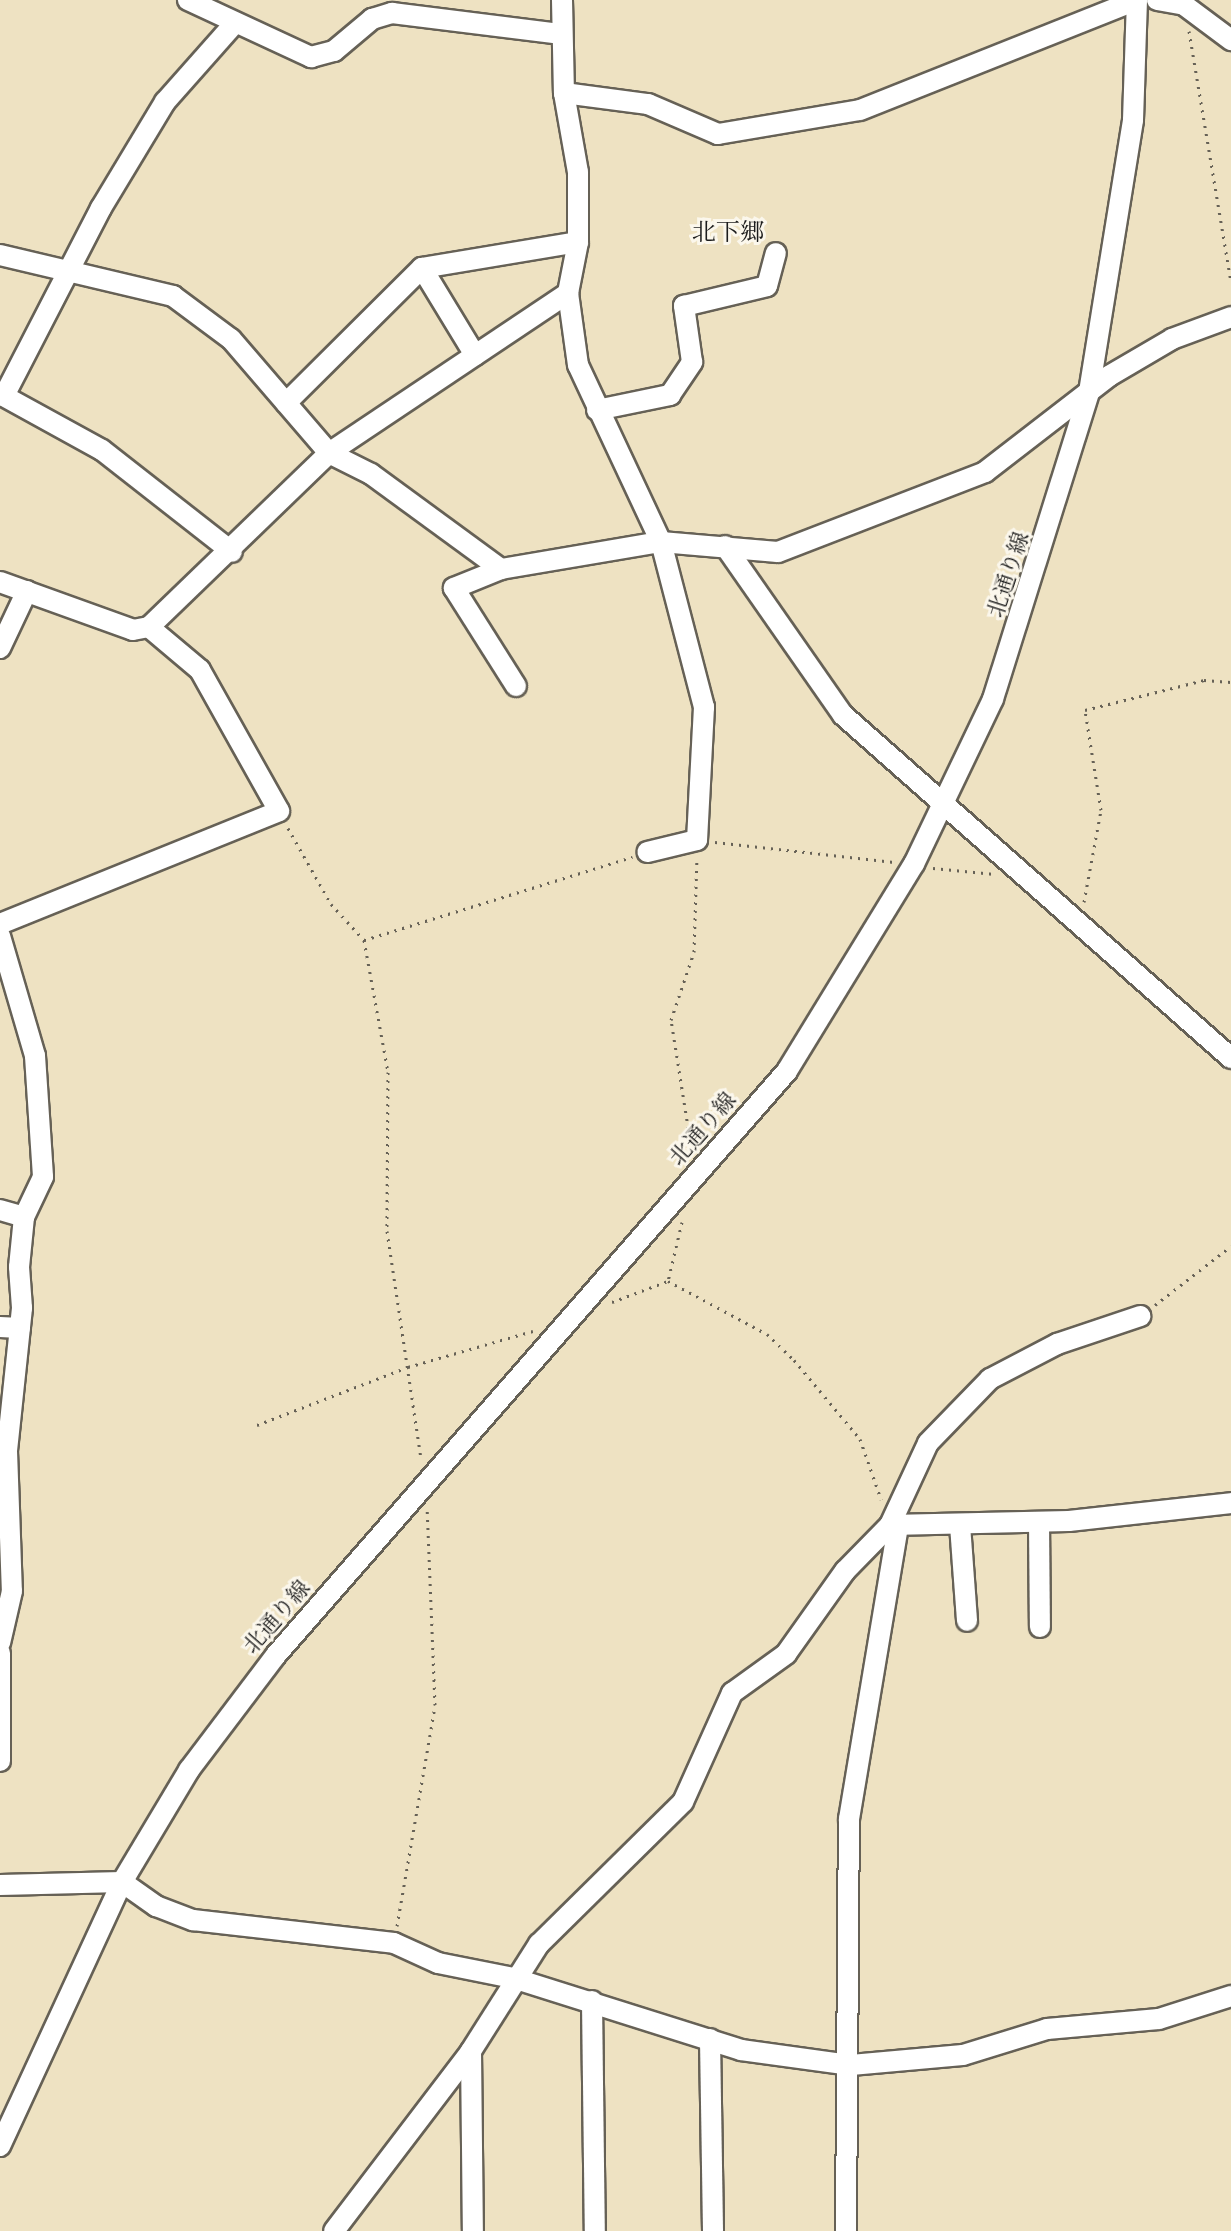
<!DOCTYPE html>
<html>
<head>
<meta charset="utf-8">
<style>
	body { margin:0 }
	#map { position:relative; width:1231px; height:2231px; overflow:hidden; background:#eee2c2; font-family:"IM FELL English","Noto Serif JP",serif }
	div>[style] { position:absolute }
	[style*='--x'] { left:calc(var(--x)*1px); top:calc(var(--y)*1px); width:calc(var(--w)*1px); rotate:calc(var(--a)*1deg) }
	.path>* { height:3px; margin-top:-1.5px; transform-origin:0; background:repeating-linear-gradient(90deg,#666156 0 2px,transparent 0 8px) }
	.roads { filter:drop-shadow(2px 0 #666156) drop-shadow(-2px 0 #666156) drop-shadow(0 2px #666156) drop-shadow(0 -2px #666156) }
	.minor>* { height:20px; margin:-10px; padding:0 10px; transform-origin:10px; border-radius:10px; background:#fff }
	span { translate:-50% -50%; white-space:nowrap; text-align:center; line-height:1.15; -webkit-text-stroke:6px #fbf7ec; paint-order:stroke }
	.street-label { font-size:22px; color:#1c1c1c }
	.neighbourhood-label { font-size:24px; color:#1c1c1c }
</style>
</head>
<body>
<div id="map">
	<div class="path">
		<i style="--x:1189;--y:31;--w:255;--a:80.5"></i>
		<i style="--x:288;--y:828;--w:87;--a:60.5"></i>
		<i style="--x:331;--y:904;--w:49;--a:47.5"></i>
		<i style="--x:364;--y:940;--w:134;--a:79.7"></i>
		<i style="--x:388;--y:1072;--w:159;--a:90.4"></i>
		<i style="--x:387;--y:1231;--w:231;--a:81.5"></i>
		<i style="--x:715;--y:842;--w:180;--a:6.4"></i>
		<i style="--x:933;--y:868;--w:62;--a:5.5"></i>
		<i style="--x:1084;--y:902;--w:94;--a:-79.5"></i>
		<i style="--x:1101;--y:810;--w:101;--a:-99.1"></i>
		<i style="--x:1085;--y:710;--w:123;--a:-14.1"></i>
		<i style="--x:1204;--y:680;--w:27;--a:4"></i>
		<i style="--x:364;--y:940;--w:281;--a:-17.2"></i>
		<i style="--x:692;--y:1152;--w:134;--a:-99"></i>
		<i style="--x:671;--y:1020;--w:72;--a:-71.3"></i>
		<i style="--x:694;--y:952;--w:94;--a:-88.2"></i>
		<i style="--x:682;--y:1222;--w:61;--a:103.3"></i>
		<i style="--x:668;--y:1281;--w:112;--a:28.2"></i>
		<i style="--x:767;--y:1334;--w:37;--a:44"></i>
		<i style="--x:794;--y:1360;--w:103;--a:50.1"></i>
		<i style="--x:860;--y:1439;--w:64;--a:70.7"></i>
		<i style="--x:612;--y:1302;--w:60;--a:-20.6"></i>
		<i style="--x:1155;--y:1305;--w:96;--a:-37.8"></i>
		<i style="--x:257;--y:1425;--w:162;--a:-21"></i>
		<i style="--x:408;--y:1367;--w:130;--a:-16.1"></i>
		<i style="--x:397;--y:1926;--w:224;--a:-80.2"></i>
		<i style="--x:435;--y:1705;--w:195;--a:-92.3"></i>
	</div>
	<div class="roads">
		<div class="minor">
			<i style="--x:188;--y:0;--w:136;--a:24.9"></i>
			<i style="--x:311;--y:57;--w:24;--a:-15"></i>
			<i style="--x:334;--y:51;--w:50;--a:-40.1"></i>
			<i style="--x:372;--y:19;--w:21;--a:-17"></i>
			<i style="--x:392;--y:13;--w:169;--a:7.1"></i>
			<i style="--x:562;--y:0;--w:93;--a:88.8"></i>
			<i style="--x:564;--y:93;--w:80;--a:80"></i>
			<i style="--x:578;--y:172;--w:70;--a:90"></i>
			<i style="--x:578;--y:242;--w:52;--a:101.1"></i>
			<i style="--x:568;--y:293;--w:73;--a:82.1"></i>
			<i style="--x:578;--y:365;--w:195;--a:64.9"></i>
			<i style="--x:661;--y:542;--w:171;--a:75.4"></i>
			<i style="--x:704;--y:707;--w:133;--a:93"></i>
			<i style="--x:697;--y:840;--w:51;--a:166.5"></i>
			<i style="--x:1157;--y:0;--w:27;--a:10"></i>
			<i style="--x:1184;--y:5;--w:59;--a:36.7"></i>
			<i style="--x:564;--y:93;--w:85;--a:7.5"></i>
			<i style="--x:648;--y:104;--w:76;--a:23.2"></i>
			<i style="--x:718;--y:134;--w:144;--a:-9.6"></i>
			<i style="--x:860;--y:110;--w:298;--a:-21.7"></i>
			<i style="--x:0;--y:255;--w:178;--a:13.3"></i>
			<i style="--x:173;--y:296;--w:72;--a:36.6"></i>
			<i style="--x:231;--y:339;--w:150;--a:49.3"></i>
			<i style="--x:329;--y:453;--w:47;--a:26.6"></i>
			<i style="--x:371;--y:474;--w:161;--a:36.2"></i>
			<i style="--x:501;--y:569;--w:162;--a:-9.6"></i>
			<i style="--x:661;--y:542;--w:117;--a:4.9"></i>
			<i style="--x:778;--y:552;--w:222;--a:-21.1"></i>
			<i style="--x:985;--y:472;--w:157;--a:-37.7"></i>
			<i style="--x:1109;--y:376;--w:73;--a:-30.4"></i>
			<i style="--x:1172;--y:339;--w:63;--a:-20.4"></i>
			<i style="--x:422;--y:268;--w:158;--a:-9.5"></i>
			<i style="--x:0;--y:394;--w:116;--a:28.8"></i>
			<i style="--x:102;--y:450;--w:165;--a:38.1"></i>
			<i style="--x:4;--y:396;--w:212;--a:-62.7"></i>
			<i style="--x:101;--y:208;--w:124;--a:-58.9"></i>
			<i style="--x:165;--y:102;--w:104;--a:-48.5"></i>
			<i style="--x:286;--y:403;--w:192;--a:-44.8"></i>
			<i style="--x:422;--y:268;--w:102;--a:58.7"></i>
			<i style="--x:597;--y:410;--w:75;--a:-11.6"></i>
			<i style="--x:670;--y:395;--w:40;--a:-56"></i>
			<i style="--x:692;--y:362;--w:57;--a:-98.1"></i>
			<i style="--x:684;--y:306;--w:85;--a:-13.5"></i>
			<i style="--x:767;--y:286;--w:34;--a:-75"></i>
			<i style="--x:725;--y:546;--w:206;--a:55.1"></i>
			<i style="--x:843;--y:715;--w:518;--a:41.48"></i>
			<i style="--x:501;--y:569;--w:51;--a:158"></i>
			<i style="--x:454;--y:588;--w:116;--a:57.7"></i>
			<i style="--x:0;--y:582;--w:141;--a:19.8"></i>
			<i style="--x:133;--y:630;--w:16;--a:-11"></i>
			<i style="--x:149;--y:627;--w:250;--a:-44"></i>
			<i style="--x:329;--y:453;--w:288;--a:-33.8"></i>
			<i style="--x:0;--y:648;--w:63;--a:-64.7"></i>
			<i style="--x:0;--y:924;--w:301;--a:-22"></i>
			<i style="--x:279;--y:811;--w:162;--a:-119.3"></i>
			<i style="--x:200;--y:670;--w:67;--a:-139.9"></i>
			<i style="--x:0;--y:936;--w:125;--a:73.7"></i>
			<i style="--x:35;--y:1056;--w:121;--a:86.2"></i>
			<i style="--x:43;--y:1177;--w:44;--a:115.4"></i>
			<i style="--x:24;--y:1217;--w:50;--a:95.7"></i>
			<i style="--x:19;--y:1267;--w:41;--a:85.8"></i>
			<i style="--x:22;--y:1308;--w:144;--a:96"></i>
			<i style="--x:7;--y:1451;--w:140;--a:88"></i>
			<i style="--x:12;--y:1591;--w:53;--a:103"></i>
			<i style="--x:0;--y:1210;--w:25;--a:16"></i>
			<i style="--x:0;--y:1327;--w:20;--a:3"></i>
			<i style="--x:1039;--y:1522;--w:105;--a:89.5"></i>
			<i style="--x:890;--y:1525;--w:179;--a:-1.3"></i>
			<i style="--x:1069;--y:1521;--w:163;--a:-6.3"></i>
			<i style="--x:960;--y:1525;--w:96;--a:85.8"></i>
			<i style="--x:0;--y:1653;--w:108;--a:90"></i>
			<i style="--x:0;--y:1885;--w:122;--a:-1.4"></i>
			<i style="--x:122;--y:1882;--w:42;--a:35.2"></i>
			<i style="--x:156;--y:1906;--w:40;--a:21"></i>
			<i style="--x:193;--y:1920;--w:202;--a:6.5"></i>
			<i style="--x:394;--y:1943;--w:48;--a:24.4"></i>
			<i style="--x:438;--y:1963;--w:76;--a:11.3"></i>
			<i style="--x:513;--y:1978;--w:239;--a:17.5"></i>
			<i style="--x:741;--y:2050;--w:111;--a:7.8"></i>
			<i style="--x:851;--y:2065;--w:112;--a:-5.1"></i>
			<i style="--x:963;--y:2055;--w:88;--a:-17.2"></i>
			<i style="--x:1047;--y:2029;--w:112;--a:-5.1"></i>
			<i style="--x:1159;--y:2019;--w:76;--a:-17.7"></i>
			<i style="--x:592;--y:2001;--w:230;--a:89.3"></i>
			<i style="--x:710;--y:2039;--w:192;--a:89.1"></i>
			<i style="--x:471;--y:2051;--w:180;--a:89.4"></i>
			<i style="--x:0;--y:2146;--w:291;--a:-65.2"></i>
			<i style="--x:122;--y:1882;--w:131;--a:-59.1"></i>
			<i style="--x:189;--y:1770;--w:144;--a:-52.9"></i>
			<i style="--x:276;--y:1655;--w:776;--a:-48.81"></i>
			<i style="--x:787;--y:1071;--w:243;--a:-58.5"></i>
			<i style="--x:914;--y:864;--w:183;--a:-64.4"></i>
			<i style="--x:993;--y:699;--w:322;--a:-72.6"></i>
			<i style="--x:1089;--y:392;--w:276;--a:-80.8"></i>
			<i style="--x:1133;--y:120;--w:120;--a:-88.1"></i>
			<i style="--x:334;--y:2231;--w:226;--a:-52.7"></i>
			<i style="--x:471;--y:2051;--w:127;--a:-57.6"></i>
			<i style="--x:539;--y:1944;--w:202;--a:-44.6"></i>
			<i style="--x:683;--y:1802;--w:120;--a:-65.8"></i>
			<i style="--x:732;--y:1693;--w:67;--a:-35.8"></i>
			<i style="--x:786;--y:1654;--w:102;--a:-54.6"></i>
			<i style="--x:845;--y:1571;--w:64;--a:-45.6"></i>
			<i style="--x:890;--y:1525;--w:90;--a:-65.1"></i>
			<i style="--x:928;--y:1443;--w:89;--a:-45.9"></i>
			<i style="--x:990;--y:1379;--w:76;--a:-27.6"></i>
			<i style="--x:1057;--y:1344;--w:88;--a:-18.6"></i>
			<i style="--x:846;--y:2231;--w:412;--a:-89.6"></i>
			<i style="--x:849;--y:1819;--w:296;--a:-80.5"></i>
		</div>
	</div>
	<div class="street-label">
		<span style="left:1010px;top:575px;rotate:-72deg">北通り線</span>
		<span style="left:704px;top:1130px;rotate:-49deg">北通り線</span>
		<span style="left:278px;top:1618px;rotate:-49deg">北通り線</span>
	</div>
	<div class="neighbourhood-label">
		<span style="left:728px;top:234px">北下郷</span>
	</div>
</div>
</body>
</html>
